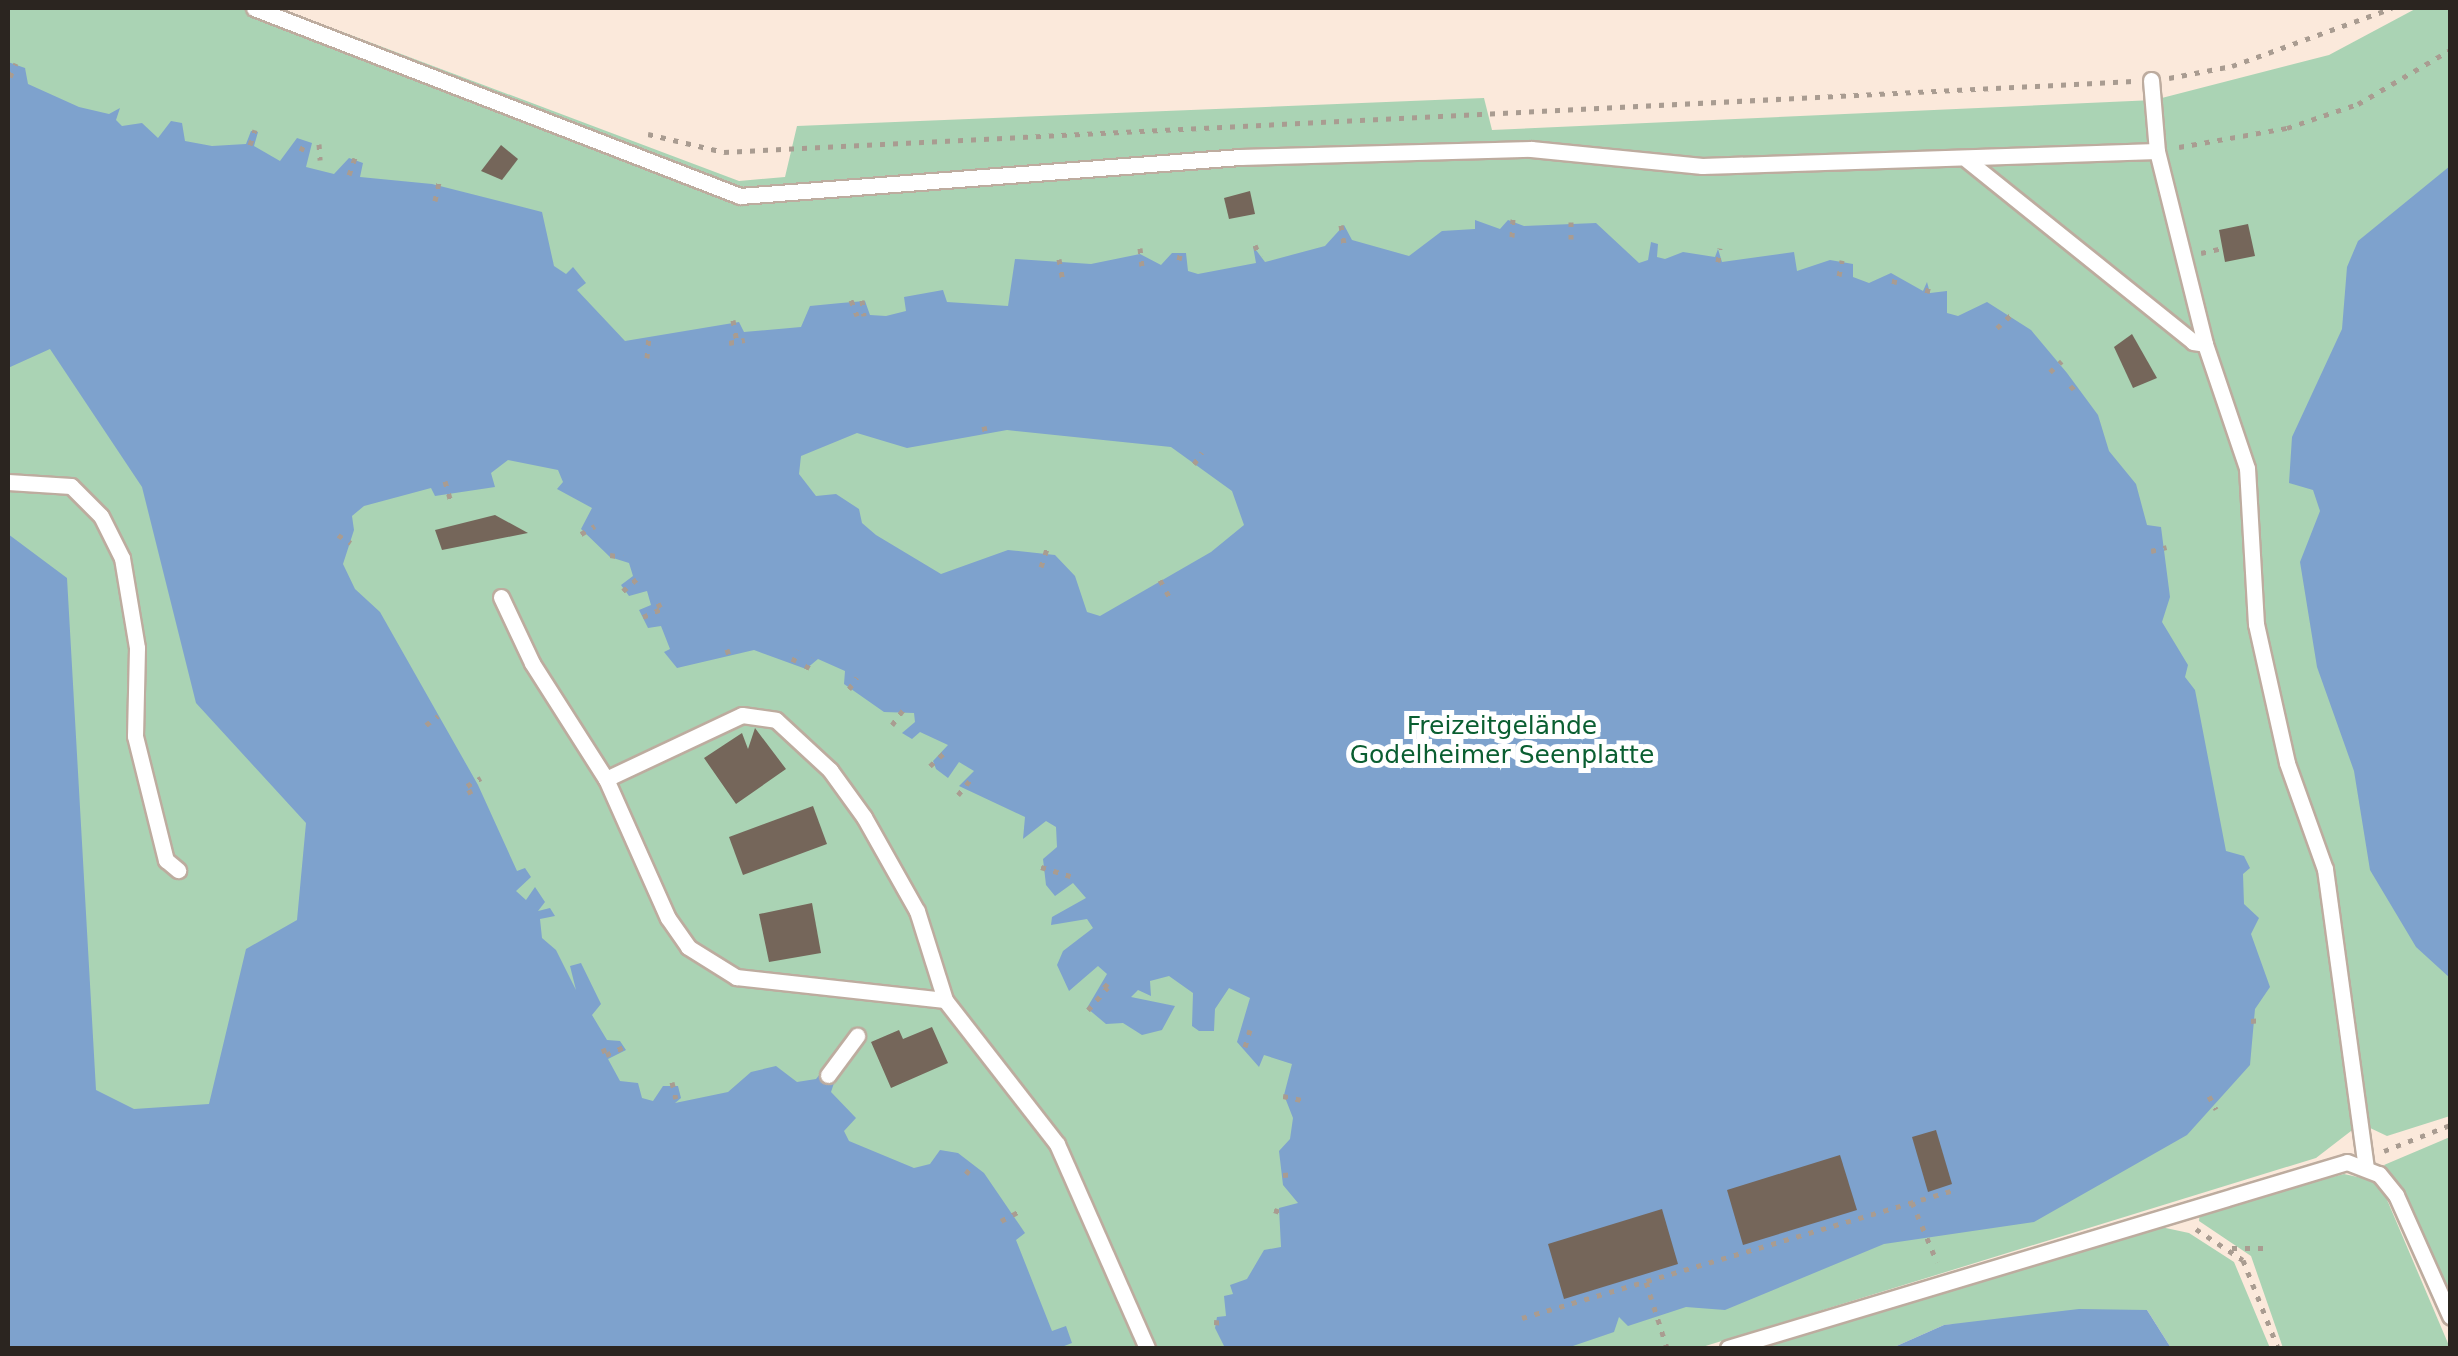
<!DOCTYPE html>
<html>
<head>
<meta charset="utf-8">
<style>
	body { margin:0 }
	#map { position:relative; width:2458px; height:1356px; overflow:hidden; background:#fbe9db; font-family:"DejaVu Sans",sans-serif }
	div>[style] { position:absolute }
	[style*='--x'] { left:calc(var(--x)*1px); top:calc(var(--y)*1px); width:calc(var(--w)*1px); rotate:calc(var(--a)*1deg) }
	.green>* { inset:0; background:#aad3b4 }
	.water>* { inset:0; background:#7ea2cd }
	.building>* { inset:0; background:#75665a }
	.path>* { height:5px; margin-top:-2.5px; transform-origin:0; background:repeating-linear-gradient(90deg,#a99c91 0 5px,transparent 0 13px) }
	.roads { filter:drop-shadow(2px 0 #bdac9f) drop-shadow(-2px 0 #bdac9f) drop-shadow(0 2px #bdac9f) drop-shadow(0 -2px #bdac9f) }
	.lane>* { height:15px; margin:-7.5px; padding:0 7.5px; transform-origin:7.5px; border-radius:7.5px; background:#fff }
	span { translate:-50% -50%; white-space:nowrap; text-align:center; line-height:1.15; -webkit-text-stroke:10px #fff; paint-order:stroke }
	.park-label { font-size:25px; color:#0a5e31 }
	.frame { position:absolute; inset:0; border:10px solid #2b2520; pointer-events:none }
</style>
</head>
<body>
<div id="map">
	<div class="green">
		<i style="clip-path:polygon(8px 8px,279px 8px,739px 181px,785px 177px,797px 126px,1484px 98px,1492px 130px,2154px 100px,2329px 55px,2417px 8px,2450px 8px,2450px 1116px,2387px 1136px,2368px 1127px,2351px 1131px,2316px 1158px,1699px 1348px,8px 1348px)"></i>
		<i style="clip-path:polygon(2450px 1137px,2450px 1297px,2405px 1192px,2384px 1165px)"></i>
		<i style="clip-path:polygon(2344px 1174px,2371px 1180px,2385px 1195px,2450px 1348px,2283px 1348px,2251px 1256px,2199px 1221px,2200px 1211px)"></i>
		<i style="clip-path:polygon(2161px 1227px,2189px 1233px,2234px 1262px,2270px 1348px,2171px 1348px,2147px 1310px,1944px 1325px,1892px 1348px,1755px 1348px)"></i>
	</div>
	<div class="water">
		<i style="clip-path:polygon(evenodd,8px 62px,25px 68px,28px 84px,79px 107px,109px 114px,120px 108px,116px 120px,122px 126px,142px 123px,158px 138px,171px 121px,182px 123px,185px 141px,212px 146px,246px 144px,251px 131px,258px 132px,254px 146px,280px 161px,297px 138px,312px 143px,306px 167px,334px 174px,349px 158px,363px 163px,360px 177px,432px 184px,542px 212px,554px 266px,566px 274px,573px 267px,586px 283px,577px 290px,625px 341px,739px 322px,744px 332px,801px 327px,810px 306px,841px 303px,865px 301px,870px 315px,886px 316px,906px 311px,904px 297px,943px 290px,947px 302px,1008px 306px,1015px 259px,1091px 264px,1140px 254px,1161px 265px,1172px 253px,1186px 253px,1188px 271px,1198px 274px,1256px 263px,1253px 246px,1265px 262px,1325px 246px,1344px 225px,1352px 240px,1409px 256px,1442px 231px,1475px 229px,1475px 220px,1500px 229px,1508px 220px,1524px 226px,1596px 223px,1639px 263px,1648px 260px,1651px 242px,1658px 244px,1657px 257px,1665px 259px,1683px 252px,1715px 257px,1718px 249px,1722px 262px,1794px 252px,1797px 271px,1830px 260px,1853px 264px,1853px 277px,1869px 283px,1891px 273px,1923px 291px,1927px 282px,1930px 293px,1947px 291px,1947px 313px,1958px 316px,1987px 302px,2031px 330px,2067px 373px,2098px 415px,2109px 451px,2136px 484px,2147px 525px,2161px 527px,2170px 597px,2162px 622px,2188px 665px,2185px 677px,2195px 690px,2226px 851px,2244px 856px,2250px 868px,2243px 874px,2244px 904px,2259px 918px,2251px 934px,2270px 987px,2255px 1009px,2250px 1065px,2187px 1135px,2034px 1222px,1884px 1244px,1725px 1310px,1686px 1307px,1628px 1326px,1619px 1317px,1614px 1332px,1567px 1348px,1225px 1348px,1215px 1328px,1217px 1317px,1226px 1316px,1224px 1296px,1233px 1294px,1230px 1285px,1247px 1279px,1264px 1250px,1281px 1247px,1279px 1208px,1298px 1203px,1283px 1185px,1279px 1151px,1290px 1139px,1293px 1118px,1284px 1095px,1292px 1064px,1264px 1055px,1259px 1067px,1237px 1042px,1250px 998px,1229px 988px,1215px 1009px,1214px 1031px,1199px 1031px,1192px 1026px,1193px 993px,1169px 976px,1150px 981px,1151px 996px,1138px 990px,1131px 997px,1175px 1006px,1162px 1030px,1142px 1035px,1123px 1023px,1106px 1024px,1087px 1008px,1107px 974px,1098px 966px,1069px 991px,1057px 965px,1063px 951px,1093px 928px,1087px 919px,1051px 925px,1052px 917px,1086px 898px,1073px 883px,1055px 896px,1046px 885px,1043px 859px,1057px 847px,1056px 827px,1046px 821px,1023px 839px,1025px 817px,959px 786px,974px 771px,959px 762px,948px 778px,936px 769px,933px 761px,948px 745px,920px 732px,912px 739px,902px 733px,915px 722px,914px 713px,884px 712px,844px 684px,845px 671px,818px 659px,806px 669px,754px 650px,677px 668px,664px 652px,670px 649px,661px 626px,648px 628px,639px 610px,651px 605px,647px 591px,629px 596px,621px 585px,633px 576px,629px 563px,610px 557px,581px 529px,592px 508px,557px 489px,563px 482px,558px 470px,508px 460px,491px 473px,495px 487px,435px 496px,431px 488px,364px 506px,352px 516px,354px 530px,343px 564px,355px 589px,380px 612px,478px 785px,517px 871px,525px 868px,531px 877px,516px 891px,526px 900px,535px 887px,545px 902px,538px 911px,550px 908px,555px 916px,540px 919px,542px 938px,556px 950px,576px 990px,570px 966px,581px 963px,601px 1004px,592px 1015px,607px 1040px,620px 1041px,626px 1050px,608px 1059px,620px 1081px,638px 1083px,642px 1098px,653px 1101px,663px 1086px,678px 1086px,681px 1098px,675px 1103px,728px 1092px,751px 1072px,776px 1066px,797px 1082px,816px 1079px,827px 1066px,837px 1074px,831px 1092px,856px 1118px,844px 1131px,849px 1141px,914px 1168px,930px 1164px,940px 1150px,958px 1153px,984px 1173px,1025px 1233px,1016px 1240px,1052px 1331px,1066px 1326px,1072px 1343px,1059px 1348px,8px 1348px,8px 534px,67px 578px,96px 1090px,134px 1109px,209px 1104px,246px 949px,297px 920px,306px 823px,196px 703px,142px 487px,50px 349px,8px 368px,8px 62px,1007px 430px,1171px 447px,1232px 491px,1244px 525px,1211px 552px,1100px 616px,1087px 612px,1075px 576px,1055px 555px,1008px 550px,941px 574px,876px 535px,862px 523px,859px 509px,836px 494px,816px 496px,799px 474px,801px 456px,857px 433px,907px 448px,1007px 430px)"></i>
		<i style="clip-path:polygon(2450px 166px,2450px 978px,2416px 947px,2370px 870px,2354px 771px,2317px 667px,2300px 562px,2320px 511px,2313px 490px,2289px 483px,2292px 437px,2342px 329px,2347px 267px,2358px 241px)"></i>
		<i style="clip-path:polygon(2079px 1309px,2147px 1310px,2171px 1348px,1892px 1348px,1944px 1325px)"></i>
	</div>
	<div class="building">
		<i style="clip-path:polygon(501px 145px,518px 159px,502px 180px,481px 171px)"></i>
		<i style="clip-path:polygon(1250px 191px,1255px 214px,1229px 219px,1224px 198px)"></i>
		<i style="clip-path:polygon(2248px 224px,2255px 256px,2225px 262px,2219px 230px)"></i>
		<i style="clip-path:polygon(2132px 334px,2157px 378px,2133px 388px,2114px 347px)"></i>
		<i style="clip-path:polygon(495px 515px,528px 533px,442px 550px,435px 530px)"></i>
		<i style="clip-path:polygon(755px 728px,786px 769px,736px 804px,704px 758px,742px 733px,748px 749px)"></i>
		<i style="clip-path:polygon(813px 806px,827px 844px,743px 875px,729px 837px)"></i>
		<i style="clip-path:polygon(812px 903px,821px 953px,769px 962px,759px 914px)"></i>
		<i style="clip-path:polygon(932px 1027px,948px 1063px,891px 1088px,871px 1042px,899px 1030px,903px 1039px)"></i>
		<i style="clip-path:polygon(1936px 1130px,1952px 1184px,1928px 1192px,1912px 1137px)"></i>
		<i style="clip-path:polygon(1840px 1155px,1857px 1210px,1743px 1245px,1727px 1190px)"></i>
		<i style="clip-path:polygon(1662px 1209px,1678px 1264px,1564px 1299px,1548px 1244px)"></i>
	</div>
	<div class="path">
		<i style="--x:10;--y:77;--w:15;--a:-67"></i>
		<i style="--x:2169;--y:78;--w:64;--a:-10.8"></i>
		<i style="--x:2232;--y:66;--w:170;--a:-19.9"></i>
		<i style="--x:648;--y:134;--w:78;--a:13.3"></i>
		<i style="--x:724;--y:152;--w:1411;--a:-2.88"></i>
		<i style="--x:319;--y:144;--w:16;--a:86"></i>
		<i style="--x:250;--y:145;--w:16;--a:-72"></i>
		<i style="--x:2179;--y:147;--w:110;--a:-10"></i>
		<i style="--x:2287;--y:128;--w:75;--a:-18.7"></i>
		<i style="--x:2358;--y:104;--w:107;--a:-30.4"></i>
		<i style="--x:301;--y:151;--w:12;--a:-66"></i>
		<i style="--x:349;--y:175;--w:18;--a:-71"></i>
		<i style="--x:435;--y:201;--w:25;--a:-78"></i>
		<i style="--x:1571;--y:222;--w:17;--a:90"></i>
		<i style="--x:1341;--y:225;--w:20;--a:81"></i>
		<i style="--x:1512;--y:237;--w:18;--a:-87"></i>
		<i style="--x:1255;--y:245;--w:13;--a:67"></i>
		<i style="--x:1140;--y:248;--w:18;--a:84"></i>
		<i style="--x:2201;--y:253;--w:23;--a:-13"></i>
		<i style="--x:1059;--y:259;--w:23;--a:80"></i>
		<i style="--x:1179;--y:260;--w:10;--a:-79"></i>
		<i style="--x:1718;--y:262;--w:14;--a:-82"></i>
		<i style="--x:1839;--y:276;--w:16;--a:-79"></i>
		<i style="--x:1894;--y:284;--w:12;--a:-81"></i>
		<i style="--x:1927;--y:293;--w:12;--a:-76"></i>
		<i style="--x:851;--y:300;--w:17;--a:69"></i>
		<i style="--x:862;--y:300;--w:16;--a:83"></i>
		<i style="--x:733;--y:320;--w:22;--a:80"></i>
		<i style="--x:1997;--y:328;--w:25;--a:-43"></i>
		<i style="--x:729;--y:343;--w:16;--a:-11"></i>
		<i style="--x:647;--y:358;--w:23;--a:-85"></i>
		<i style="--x:2050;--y:372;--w:16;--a:-43"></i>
		<i style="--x:2070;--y:389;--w:10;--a:-37"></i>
		<i style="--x:984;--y:426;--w:10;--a:79"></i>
		<i style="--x:1194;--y:464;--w:14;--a:-56"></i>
		<i style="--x:445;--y:481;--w:19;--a:74"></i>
		<i style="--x:581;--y:534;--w:16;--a:-30"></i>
		<i style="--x:338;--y:535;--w:15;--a:32"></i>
		<i style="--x:2151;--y:551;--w:16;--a:-14"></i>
		<i style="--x:610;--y:555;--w:13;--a:9"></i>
		<i style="--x:1041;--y:567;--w:19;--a:-72"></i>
		<i style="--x:1160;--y:580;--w:21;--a:61"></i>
		<i style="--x:623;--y:591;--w:18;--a:-41"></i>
		<i style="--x:658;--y:603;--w:11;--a:63"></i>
		<i style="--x:643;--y:617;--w:20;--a:-24"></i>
		<i style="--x:727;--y:649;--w:10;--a:73"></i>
		<i style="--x:793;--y:662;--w:13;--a:-67"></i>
		<i style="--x:806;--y:669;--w:13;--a:-61"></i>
		<i style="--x:849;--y:689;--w:14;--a:-56"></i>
		<i style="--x:426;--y:725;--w:15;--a:-37"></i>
		<i style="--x:892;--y:725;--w:22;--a:-54"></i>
		<i style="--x:930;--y:766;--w:23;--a:-43"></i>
		<i style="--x:471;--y:794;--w:9;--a:-117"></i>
		<i style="--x:467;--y:786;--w:16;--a:-30"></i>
		<i style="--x:958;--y:795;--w:22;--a:-51"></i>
		<i style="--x:1041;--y:867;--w:31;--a:17"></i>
		<i style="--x:1088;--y:1010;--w:30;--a:-49"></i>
		<i style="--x:1108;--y:987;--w:10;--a:-143"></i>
		<i style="--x:2251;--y:1021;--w:10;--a:-6"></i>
		<i style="--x:1245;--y:1047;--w:18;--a:-74"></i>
		<i style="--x:603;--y:1048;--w:8;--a:67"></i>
		<i style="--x:606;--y:1055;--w:20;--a:-24"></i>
		<i style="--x:672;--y:1082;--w:17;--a:77"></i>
		<i style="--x:1283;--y:1096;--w:19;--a:12"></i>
		<i style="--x:2209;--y:1096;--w:15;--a:62"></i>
		<i style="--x:2384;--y:1151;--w:71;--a:-21.5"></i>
		<i style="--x:966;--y:1174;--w:12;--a:-55"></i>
		<i style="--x:1283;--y:1175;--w:12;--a:-5"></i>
		<i style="--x:1912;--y:1202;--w:65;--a:67.4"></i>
		<i style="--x:1274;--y:1210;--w:6;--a:18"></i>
		<i style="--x:1001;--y:1221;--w:21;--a:-28"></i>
		<i style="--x:2196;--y:1229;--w:56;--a:33.4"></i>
		<i style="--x:2243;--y:1260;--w:95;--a:68.3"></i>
		<i style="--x:2232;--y:1248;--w:33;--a:0"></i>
		<i style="--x:1646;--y:1282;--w:69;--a:72.3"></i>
		<i style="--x:1522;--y:1318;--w:450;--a:-16.5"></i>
		<i style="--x:1214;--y:1322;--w:11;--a:5"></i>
	</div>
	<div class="roads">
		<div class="lane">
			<i style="--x:254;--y:8;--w:521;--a:21.15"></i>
			<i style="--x:740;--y:196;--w:502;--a:-4.46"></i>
			<i style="--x:1240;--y:157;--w:291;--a:-1.6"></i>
			<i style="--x:1531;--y:149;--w:172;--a:5.7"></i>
			<i style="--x:1702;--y:166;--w:455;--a:-1.9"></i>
			<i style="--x:2157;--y:151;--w:199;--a:76"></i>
			<i style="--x:2205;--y:344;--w:131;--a:71.3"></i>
			<i style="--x:2247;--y:468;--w:156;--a:86.7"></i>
			<i style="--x:2256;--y:624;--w:142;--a:77.4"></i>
			<i style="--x:2287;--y:763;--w:113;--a:70.3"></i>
			<i style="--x:2325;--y:869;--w:301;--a:82.2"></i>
			<i style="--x:2151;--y:80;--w:71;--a:85.2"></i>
			<i style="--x:1967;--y:160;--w:290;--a:38.8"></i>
			<i style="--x:2193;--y:342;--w:12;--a:9"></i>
			<i style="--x:8;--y:482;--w:63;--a:3.6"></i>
			<i style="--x:71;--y:486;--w:42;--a:45"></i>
			<i style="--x:101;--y:516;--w:47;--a:63.4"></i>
			<i style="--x:122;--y:558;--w:91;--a:80.5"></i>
			<i style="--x:137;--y:648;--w:88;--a:91.3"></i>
			<i style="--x:135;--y:736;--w:128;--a:76"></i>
			<i style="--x:166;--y:860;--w:16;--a:40"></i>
			<i style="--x:501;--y:597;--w:73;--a:64.8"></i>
			<i style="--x:532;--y:663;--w:138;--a:57.5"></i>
			<i style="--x:606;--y:779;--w:152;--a:66"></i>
			<i style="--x:668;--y:918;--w:35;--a:55"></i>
			<i style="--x:688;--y:947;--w:57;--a:32"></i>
			<i style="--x:736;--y:977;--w:210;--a:6.3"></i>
			<i style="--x:945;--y:1000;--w:182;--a:52.1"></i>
			<i style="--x:1057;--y:1144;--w:223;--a:66.2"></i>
			<i style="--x:606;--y:779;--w:150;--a:-25.2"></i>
			<i style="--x:742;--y:715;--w:34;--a:8"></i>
			<i style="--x:776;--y:720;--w:74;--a:42.8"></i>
			<i style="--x:830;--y:770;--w:58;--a:54.1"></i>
			<i style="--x:864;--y:817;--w:108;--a:60.6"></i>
			<i style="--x:917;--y:911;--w:93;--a:72.5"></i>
			<i style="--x:828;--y:1075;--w:49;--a:-53.4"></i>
			<i style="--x:1728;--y:1348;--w:646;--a:-16.72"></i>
			<i style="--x:2347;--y:1162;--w:34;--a:21"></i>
			<i style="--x:2379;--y:1174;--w:27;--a:51"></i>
			<i style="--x:2396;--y:1195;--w:133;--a:65.9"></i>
		</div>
	</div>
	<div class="park-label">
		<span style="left:1502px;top:741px">Freizeitgelände<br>Godelheimer Seenplatte</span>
	</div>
	<div class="frame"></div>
</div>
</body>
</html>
